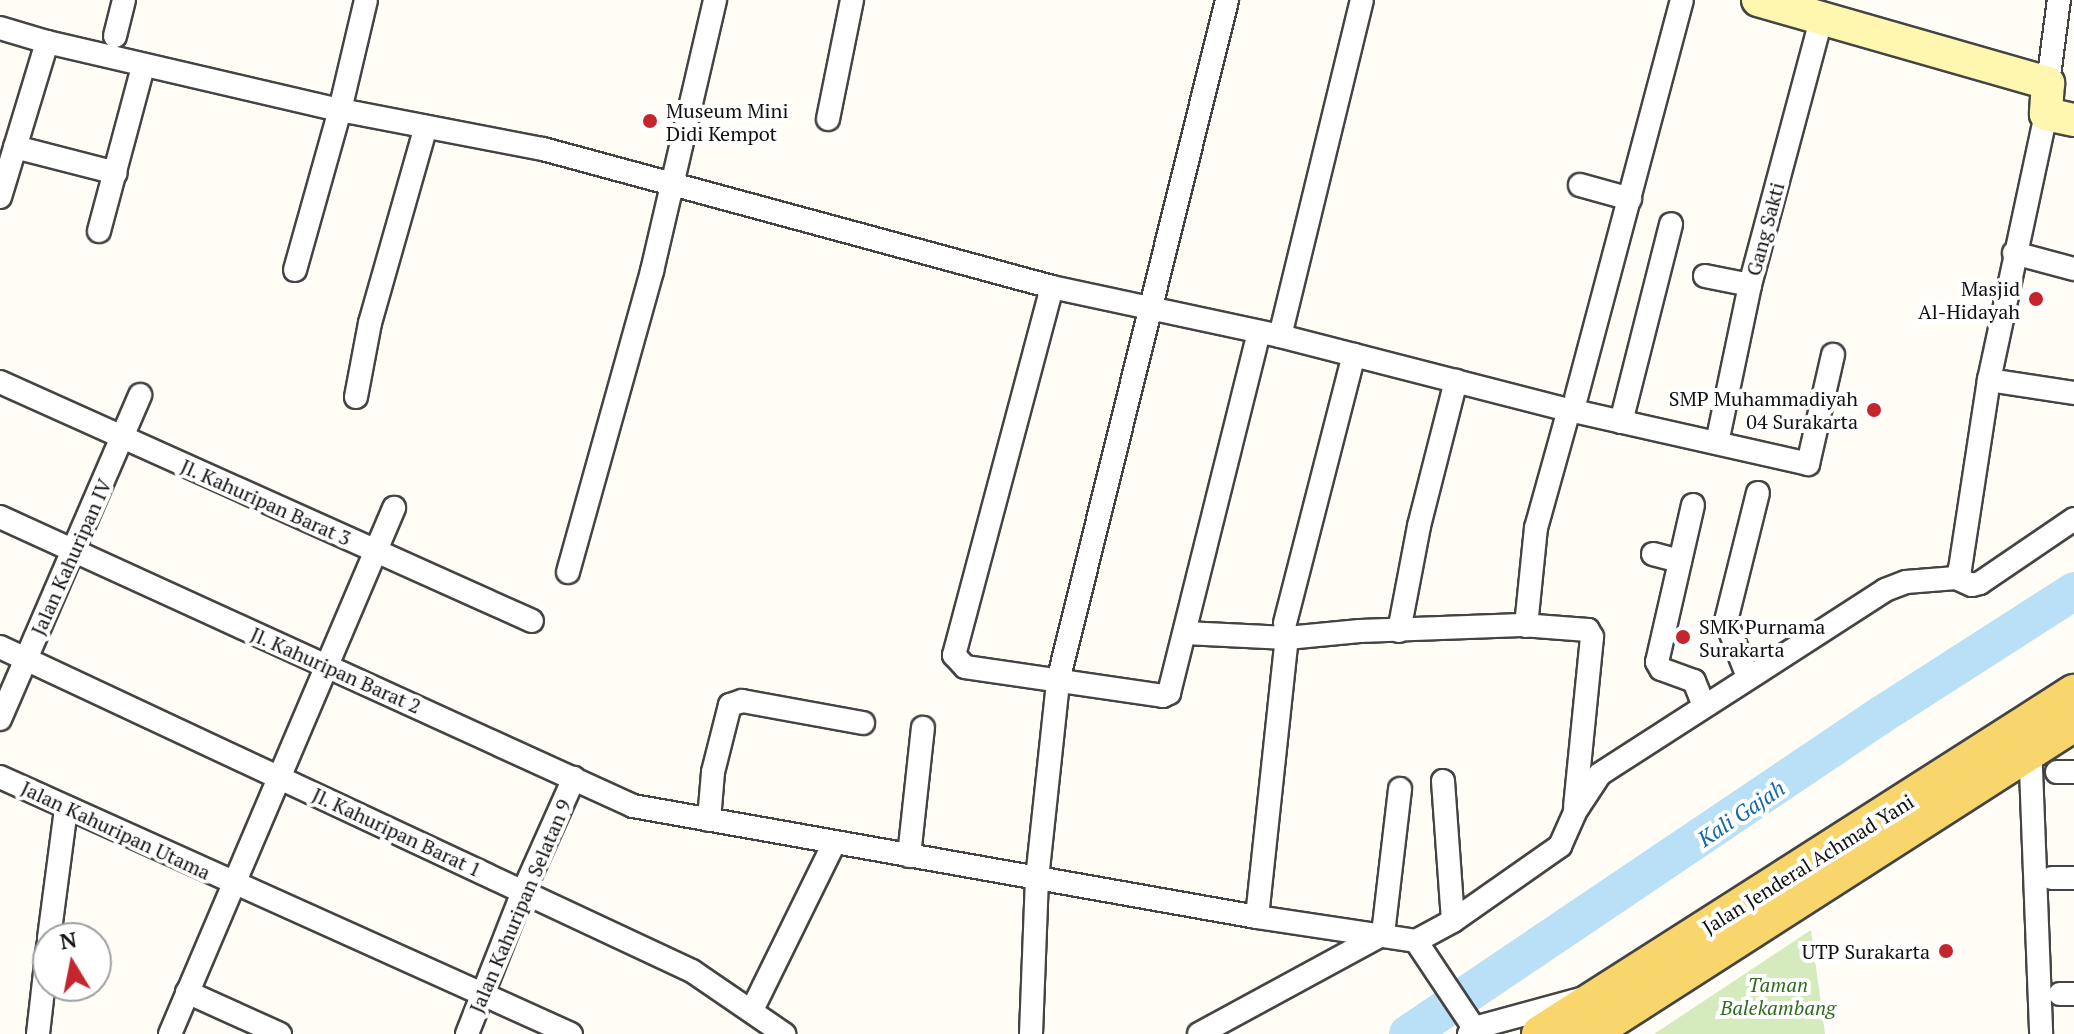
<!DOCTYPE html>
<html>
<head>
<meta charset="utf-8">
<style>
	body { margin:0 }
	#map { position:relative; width:2074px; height:1034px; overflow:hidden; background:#fffdf5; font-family:"PT Serif",serif }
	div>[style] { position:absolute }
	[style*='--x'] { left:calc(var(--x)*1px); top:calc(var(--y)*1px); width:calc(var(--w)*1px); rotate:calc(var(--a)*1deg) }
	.green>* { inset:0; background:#d5ebbd }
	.river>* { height:38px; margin:-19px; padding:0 19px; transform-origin:19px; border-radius:19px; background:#b9e0f7 }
	.roads { filter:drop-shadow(2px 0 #444) drop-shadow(-2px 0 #444) drop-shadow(0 2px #444) drop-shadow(0 -2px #444) }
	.street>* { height:22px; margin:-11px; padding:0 11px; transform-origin:11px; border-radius:11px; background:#fff }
	.secondary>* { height:32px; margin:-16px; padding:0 16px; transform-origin:16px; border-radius:16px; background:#fff6b0 }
	.primary>* { height:36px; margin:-18px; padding:0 18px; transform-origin:18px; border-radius:18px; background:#f9d66b }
	.dots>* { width:22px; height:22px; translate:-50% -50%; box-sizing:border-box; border:4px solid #fff; border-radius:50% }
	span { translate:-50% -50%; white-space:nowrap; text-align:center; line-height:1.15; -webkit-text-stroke:8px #fff; paint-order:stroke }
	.poi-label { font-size:20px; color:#111 }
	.left { translate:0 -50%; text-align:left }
	.right { translate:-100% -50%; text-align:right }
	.street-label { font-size:20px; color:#111 }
	.park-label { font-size:20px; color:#2f6b1f; font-style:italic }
	.water-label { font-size:22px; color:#1768a6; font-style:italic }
	.north { position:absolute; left:32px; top:922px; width:80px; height:80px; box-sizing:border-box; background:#fff; border:2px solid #a0a0a0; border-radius:50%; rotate:350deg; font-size:22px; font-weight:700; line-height:32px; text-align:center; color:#111 }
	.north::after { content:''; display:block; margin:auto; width:28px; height:36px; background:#c4262e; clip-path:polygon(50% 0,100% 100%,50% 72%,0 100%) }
</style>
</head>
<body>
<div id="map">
	<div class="green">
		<i style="clip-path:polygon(1811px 930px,1825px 1034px,1654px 1034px)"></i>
	</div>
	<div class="river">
		<i style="--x:1408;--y:1034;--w:567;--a:-34"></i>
		<i style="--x:1878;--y:717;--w:233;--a:-32.7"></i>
	</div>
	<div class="roads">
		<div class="street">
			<i style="--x:0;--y:28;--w:49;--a:16.6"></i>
			<i style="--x:115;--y:36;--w:37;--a:-76"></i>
			<i style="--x:2048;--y:83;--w:84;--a:-82.5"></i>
			<i style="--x:828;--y:119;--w:121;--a:-78.6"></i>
			<i style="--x:15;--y:147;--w:104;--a:14.4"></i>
			<i style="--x:1580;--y:185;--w:52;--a:15.6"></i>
			<i style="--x:0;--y:197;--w:162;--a:-73.1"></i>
			<i style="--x:47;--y:42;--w:301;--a:13.1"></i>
			<i style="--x:340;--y:110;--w:207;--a:10.9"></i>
			<i style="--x:543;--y:149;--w:527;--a:15.17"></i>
			<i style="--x:1052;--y:287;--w:233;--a:12.1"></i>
			<i style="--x:1280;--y:336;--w:298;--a:14.4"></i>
			<i style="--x:1569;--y:410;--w:245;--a:12.7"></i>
			<i style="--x:1808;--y:464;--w:112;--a:-77.1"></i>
			<i style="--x:99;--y:231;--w:170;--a:-75"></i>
			<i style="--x:2014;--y:253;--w:62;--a:14.9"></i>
			<i style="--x:295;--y:270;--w:166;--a:-74.3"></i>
			<i style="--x:340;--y:110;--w:113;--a:-76.7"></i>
			<i style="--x:1705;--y:276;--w:46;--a:11.3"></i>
			<i style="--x:1052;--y:287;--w:381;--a:104.9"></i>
			<i style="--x:954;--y:655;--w:16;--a:47"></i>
			<i style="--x:965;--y:667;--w:200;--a:8.3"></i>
			<i style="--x:1163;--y:696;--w:7;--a:-27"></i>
			<i style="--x:1169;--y:693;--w:372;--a:-76"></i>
			<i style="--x:1280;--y:336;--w:346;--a:-76.3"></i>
			<i style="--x:1989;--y:380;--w:86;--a:8.7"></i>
			<i style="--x:0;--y:382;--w:583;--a:24.19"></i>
			<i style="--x:356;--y:397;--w:75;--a:-79.3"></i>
			<i style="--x:370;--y:323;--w:204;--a:-74.1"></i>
			<i style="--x:1576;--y:398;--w:412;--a:-75.1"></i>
			<i style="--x:1621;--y:422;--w:204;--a:-75.8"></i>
			<i style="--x:1717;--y:443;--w:161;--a:-78.2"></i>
			<i style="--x:1750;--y:285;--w:278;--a:-75"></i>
			<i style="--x:1693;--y:505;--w:161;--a:102.9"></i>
			<i style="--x:1657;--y:662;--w:8;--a:60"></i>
			<i style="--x:1661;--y:669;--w:35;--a:20"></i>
			<i style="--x:1694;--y:681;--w:27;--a:68"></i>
			<i style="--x:0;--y:517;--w:696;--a:24.54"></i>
			<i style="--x:633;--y:806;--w:634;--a:10.09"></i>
			<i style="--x:1257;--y:917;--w:161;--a:8.6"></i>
			<i style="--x:1653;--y:554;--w:28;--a:15"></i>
			<i style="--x:568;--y:572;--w:313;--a:-74.4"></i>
			<i style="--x:652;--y:271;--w:278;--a:-76.9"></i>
			<i style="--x:1956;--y:578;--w:17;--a:24"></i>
			<i style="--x:1972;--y:585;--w:8;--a:-14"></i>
			<i style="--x:1980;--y:583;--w:114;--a:-34.2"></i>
			<i style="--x:1285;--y:623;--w:277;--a:-75.6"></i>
			<i style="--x:1526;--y:626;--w:99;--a:-84.2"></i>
			<i style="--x:1536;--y:528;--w:123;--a:-74.4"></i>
			<i style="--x:1399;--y:631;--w:107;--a:-79.2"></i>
			<i style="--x:1419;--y:526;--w:150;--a:-75.7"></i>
			<i style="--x:1185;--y:633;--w:102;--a:2.8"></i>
			<i style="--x:1287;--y:638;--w:73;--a:-5.5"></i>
			<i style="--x:1360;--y:631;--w:162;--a:-2.1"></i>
			<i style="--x:1522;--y:625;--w:66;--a:4.3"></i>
			<i style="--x:1588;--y:630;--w:8;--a:60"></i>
			<i style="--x:1592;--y:637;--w:170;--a:95.7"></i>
			<i style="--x:0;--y:647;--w:764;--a:25.09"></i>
			<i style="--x:692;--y:971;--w:112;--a:34.4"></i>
			<i style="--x:1748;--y:677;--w:60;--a:-111.4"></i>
			<i style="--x:1726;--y:621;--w:132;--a:-76"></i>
			<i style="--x:0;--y:719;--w:353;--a:-66.6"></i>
			<i style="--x:2030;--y:743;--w:291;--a:87.8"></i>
			<i style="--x:2057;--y:772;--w:17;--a:0"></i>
			<i style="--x:0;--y:777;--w:626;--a:24.23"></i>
			<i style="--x:1443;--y:781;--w:140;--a:85.9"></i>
			<i style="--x:709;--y:820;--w:48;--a:-85.2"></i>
			<i style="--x:713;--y:772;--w:69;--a:-75.8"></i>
			<i style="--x:730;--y:705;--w:13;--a:-18"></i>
			<i style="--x:742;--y:701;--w:123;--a:10.3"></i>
			<i style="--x:909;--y:856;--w:129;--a:-83.8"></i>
			<i style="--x:2052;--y:878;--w:22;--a:0"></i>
			<i style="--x:1257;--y:917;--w:281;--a:-83.9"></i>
			<i style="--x:49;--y:938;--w:130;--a:-82.5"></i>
			<i style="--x:187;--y:992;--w:102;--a:24.3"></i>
			<i style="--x:2060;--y:994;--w:14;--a:0"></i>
			<i style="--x:752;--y:1010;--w:186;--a:-63.8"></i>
			<i style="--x:1474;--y:1028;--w:105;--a:-123.7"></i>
			<i style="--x:1416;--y:941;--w:42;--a:-28.4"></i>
			<i style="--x:1453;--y:921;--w:131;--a:-35"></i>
			<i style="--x:1560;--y:846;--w:37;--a:-66"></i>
			<i style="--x:1575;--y:812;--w:45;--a:-56.7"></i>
			<i style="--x:1600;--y:774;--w:339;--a:-32.8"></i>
			<i style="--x:1885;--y:590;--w:22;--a:-21"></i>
			<i style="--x:1906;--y:582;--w:50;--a:-4.6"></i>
			<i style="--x:1956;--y:578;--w:10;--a:-66"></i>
			<i style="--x:1960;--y:569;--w:191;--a:-81.3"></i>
			<i style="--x:1989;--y:380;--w:272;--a:-77.9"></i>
			<i style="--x:38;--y:1034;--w:89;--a:-83.5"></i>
			<i style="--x:170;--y:1034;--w:572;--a:-66.93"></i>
			<i style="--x:467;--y:1034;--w:153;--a:-68.5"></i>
			<i style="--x:523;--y:892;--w:125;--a:-65.9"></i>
			<i style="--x:1031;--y:1034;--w:155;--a:-87.8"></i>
			<i style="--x:1037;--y:879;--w:199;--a:-83.9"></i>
			<i style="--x:1058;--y:681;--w:702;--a:-76.06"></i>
			<i style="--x:1199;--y:1034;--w:209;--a:-28.5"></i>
			<i style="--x:1383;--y:934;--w:146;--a:-83.3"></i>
			<i style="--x:1469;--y:1034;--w:8;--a:-50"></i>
			<i style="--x:1474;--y:1028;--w:111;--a:-15.2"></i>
		</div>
		<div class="secondary">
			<i style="--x:1758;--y:0;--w:302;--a:16"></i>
			<i style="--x:2048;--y:83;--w:31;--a:94"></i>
			<i style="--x:2046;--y:114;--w:29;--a:12"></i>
		</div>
		<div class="primary">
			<i style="--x:1540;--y:1034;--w:634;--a:-32.56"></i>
			<i style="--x:1589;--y:1034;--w:576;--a:-32.67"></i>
		</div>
	</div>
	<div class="dots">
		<i style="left:650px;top:121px;background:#c4262e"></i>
		<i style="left:2036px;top:299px;background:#c4262e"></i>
		<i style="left:1874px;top:410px;background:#c4262e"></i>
		<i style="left:1683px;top:637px;background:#c4262e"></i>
		<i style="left:1946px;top:951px;background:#c4262e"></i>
	</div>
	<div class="poi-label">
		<span class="left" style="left:666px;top:122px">Museum Mini<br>Didi Kempot</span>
		<span class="right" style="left:2020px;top:300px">Masjid<br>Al-Hidayah</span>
		<span class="right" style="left:1858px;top:410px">SMP Muhammadiyah<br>04 Surakarta</span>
		<span class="left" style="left:1699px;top:638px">SMK Purnama<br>Surakarta</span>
		<span class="right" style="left:1930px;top:951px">UTP Surakarta</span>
	</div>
	<div class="street-label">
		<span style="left:1765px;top:229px;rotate:-75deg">Gang Sakti</span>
		<span style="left:266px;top:502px;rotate:24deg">Jl. Kahuripan Barat 3</span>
		<span style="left:71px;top:557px;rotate:-66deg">Jalan Kahuripan IV</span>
		<span style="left:336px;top:670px;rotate:24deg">Jl. Kahuripan Barat 2</span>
		<span style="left:116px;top:830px;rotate:25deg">Jalan Kahuripan Utama</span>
		<span style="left:397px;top:832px;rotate:25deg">Jl. Kahuripan Barat 1</span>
		<span style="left:1808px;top:864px;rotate:-32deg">Jalan Jenderal Achmad Yani</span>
		<span style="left:520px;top:906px;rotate:-67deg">Jalan Kahuripan Selatan 9</span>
	</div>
	<div class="park-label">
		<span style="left:1778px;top:996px">Taman<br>Balekambang</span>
	</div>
	<div class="water-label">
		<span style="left:1741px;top:813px;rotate:-34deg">Kali Gajah</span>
	</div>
	<div class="north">N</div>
</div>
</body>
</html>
